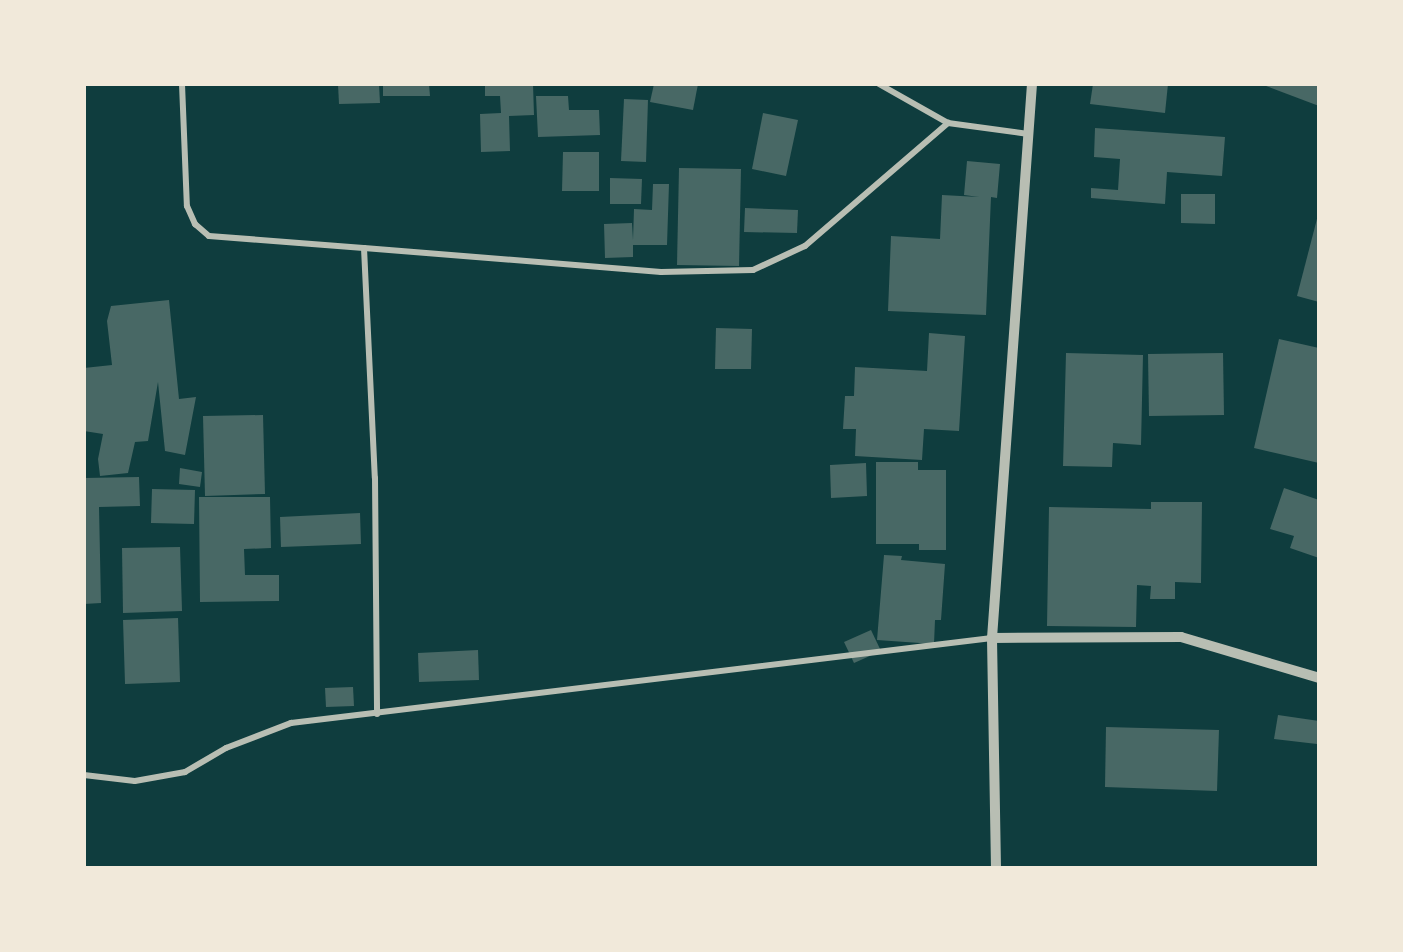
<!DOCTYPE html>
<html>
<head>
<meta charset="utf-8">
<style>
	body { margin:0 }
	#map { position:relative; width:1403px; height:952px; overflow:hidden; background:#0f3d3e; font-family:"Titillium Web",sans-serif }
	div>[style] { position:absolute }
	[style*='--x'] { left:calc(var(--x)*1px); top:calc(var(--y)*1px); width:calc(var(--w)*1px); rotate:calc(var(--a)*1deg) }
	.building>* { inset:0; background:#486865 }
	.minor>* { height:6px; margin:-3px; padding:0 3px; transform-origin:3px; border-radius:3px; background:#b8beb3 }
	.tertiary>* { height:10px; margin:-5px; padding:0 5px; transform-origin:5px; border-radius:5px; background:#b8beb3 }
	span { translate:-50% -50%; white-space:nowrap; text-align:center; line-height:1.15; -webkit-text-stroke:4.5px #f1e9da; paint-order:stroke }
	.frame { position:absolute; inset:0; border:86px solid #f1e9da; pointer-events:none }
</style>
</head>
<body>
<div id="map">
	<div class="building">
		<i style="clip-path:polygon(338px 84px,379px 84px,380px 103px,339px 104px)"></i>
		<i style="clip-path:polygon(383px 84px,429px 84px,430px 96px,383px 96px)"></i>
		<i style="clip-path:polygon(485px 84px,533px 84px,534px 115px,509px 116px,510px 151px,481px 152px,480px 114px,501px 113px,500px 96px,485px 96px)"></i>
		<i style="clip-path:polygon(654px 84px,698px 84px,693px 110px,650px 102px)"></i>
		<i style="clip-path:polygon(1093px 84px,1168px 84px,1165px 113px,1090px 104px)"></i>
		<i style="clip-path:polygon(1261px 84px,1319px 84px,1319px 106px)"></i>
		<i style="clip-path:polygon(536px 96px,568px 96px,569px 110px,599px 110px,600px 135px,538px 137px)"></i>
		<i style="clip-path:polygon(624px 99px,648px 100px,646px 162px,621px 161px)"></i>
		<i style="clip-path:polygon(763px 113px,798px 120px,786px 176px,752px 169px)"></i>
		<i style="clip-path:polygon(1095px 128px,1225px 137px,1222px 176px,1167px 172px,1165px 204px,1091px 198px,1091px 188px,1118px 190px,1120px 159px,1094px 157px)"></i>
		<i style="clip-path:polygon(563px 152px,599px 152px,599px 191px,562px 191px)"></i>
		<i style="clip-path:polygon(967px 161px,1000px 164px,997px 198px,991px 197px,986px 315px,888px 311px,891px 236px,940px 239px,942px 195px,979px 197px,964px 195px)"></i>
		<i style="clip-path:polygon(679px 168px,741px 169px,739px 266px,677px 265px)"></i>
		<i style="clip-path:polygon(610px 178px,642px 179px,641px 204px,610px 204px)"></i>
		<i style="clip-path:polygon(653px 184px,669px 184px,667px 245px,633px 245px,633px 257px,605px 258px,604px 224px,632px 223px,633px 240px,634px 209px,652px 210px)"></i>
		<i style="clip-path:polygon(1181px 194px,1215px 194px,1215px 224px,1181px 223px)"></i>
		<i style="clip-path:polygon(745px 208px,798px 210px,797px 233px,744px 232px)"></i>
		<i style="clip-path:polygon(1318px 215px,1319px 215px,1319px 302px,1297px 296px)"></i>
		<i style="clip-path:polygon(169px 300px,179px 399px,196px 397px,185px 455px,165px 451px,158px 382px,148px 441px,135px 442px,128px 473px,100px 476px,98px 459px,103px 434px,84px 431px,84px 368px,112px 365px,107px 321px,111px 306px)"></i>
		<i style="clip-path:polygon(716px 328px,752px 329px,751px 369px,715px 369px)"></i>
		<i style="clip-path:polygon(929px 333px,965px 336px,959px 431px,924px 429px,922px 460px,855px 456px,856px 429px,843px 429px,845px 396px,854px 396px,855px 367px,927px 371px)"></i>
		<i style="clip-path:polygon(1279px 339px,1319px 348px,1319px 463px,1254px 448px)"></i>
		<i style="clip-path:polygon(1066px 353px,1143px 355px,1141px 445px,1113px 443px,1112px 467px,1063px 466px)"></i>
		<i style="clip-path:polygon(1223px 353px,1224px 415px,1149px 416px,1148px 354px)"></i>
		<i style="clip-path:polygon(263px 415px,265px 494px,205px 496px,203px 416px)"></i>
		<i style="clip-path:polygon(876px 462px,918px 462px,918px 470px,946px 470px,946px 550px,919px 550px,919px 544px,876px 544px)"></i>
		<i style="clip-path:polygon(866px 463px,867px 496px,831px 498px,830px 465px)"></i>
		<i style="clip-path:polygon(180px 468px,202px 472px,200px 487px,179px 484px)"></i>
		<i style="clip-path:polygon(139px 477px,140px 506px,99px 507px,101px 603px,84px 604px,84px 478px)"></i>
		<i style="clip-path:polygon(1284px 488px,1319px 500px,1319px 558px,1290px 548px,1294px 536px,1270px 529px)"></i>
		<i style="clip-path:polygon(152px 489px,195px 490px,194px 524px,151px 523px)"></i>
		<i style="clip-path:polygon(199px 497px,270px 497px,271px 548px,244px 549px,245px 575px,279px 575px,279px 601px,200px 602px)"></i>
		<i style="clip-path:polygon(1151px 502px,1202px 502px,1201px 583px,1175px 582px,1175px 599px,1150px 599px,1151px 586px,1137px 585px,1136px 627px,1047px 626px,1049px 507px,1151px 509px)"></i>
		<i style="clip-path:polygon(360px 513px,361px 544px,281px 547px,280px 517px)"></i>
		<i style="clip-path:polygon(180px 547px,182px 611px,123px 613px,122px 548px)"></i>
		<i style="clip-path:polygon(884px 555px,902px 556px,901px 560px,945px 564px,941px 620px,935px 620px,934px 644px,877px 640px)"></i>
		<i style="clip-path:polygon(178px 618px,180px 682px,125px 684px,123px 620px)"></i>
		<i style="clip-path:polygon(871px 630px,881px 651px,854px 663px,844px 642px)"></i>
		<i style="clip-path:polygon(478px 650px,479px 680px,419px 682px,418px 653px)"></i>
		<i style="clip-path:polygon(353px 687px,354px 706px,326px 707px,325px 688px)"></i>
		<i style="clip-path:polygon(1278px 715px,1319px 721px,1317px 744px,1274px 739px)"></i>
		<i style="clip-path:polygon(1106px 727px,1219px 730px,1217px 791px,1105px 787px)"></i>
	</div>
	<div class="minor">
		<i style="--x:182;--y:84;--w:122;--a:87.7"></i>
		<i style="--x:187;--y:206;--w:20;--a:66"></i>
		<i style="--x:195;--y:224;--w:18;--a:41"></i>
		<i style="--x:209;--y:236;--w:155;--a:4.4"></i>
		<i style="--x:364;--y:248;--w:230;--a:87.3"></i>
		<i style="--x:375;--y:478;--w:236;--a:89.5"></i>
		<i style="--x:879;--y:84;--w:79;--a:29.5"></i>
		<i style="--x:948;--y:123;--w:81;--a:7.8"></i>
		<i style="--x:364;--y:248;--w:298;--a:4.6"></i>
		<i style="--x:661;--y:272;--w:92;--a:-1.2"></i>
		<i style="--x:753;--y:270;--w:57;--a:-24.8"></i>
		<i style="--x:805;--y:246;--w:189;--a:-40.7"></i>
		<i style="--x:84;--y:775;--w:51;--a:6.7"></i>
		<i style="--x:135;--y:781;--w:51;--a:-10.2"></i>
		<i style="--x:185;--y:772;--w:48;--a:-30.3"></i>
		<i style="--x:226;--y:748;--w:70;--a:-21"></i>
		<i style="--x:291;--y:723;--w:706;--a:-6.91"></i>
	</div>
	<div class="tertiary">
		<i style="--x:992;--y:638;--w:189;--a:-0.3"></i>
		<i style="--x:1181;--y:637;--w:144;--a:16.5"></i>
		<i style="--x:996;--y:868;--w:230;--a:-91"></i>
		<i style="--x:992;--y:638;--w:555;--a:-85.87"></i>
	</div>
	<div class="frame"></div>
</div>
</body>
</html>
